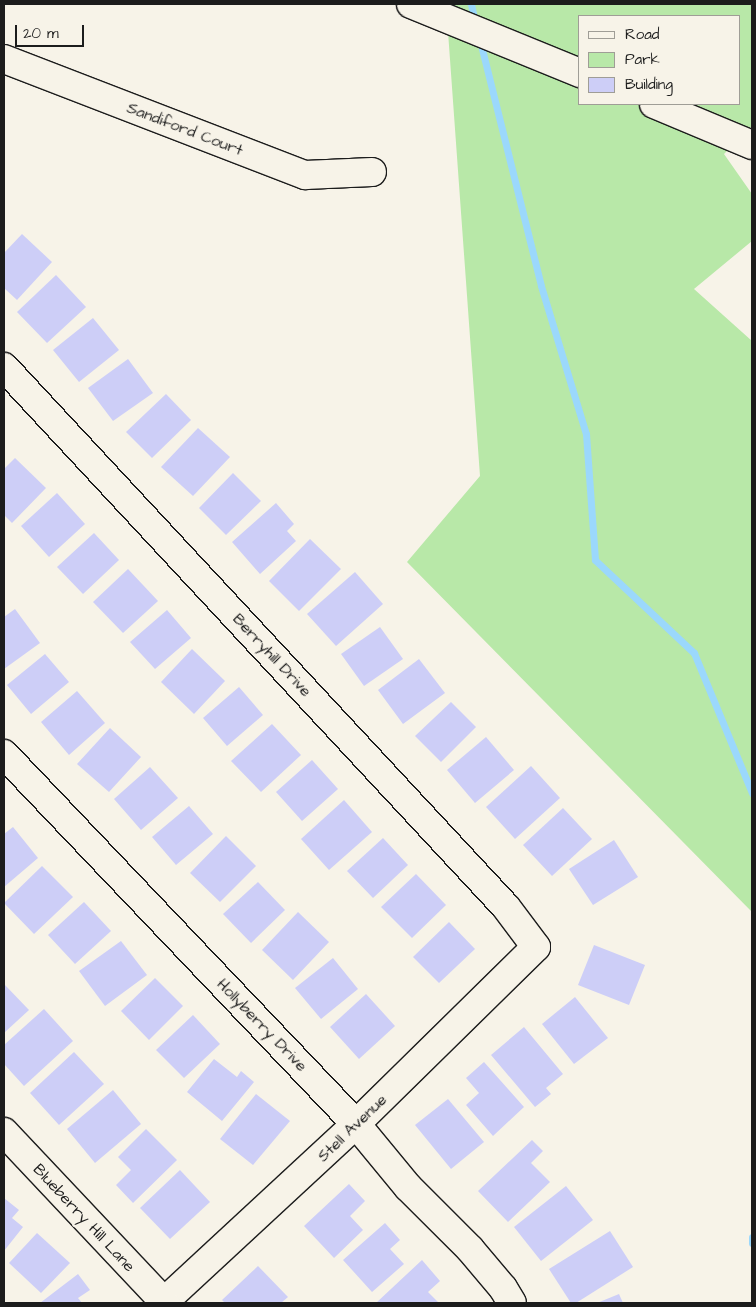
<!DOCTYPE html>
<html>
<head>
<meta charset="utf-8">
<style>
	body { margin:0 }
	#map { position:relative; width:756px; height:1307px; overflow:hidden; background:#f7f3e8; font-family:"Architects Daughter",sans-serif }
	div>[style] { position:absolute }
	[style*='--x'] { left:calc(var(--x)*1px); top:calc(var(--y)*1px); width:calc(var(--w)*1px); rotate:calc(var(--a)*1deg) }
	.green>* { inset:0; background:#b8e8a8 }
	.stream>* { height:7px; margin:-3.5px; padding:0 3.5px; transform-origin:3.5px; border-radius:3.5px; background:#9bd8fc }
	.building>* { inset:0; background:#cdcef7 }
	.roads { filter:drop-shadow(1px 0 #1c1c1c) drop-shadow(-1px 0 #1c1c1c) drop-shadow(0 1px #1c1c1c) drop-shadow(0 -1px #1c1c1c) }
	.minor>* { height:28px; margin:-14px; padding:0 14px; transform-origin:14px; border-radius:14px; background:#f7f3e8 }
	.secondary>* { height:28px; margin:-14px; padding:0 14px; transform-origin:14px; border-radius:14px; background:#f7f3e8 }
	span { translate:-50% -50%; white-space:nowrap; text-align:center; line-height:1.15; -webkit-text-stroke:5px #f7f3e8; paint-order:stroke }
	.street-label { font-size:16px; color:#1c1c1c }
	.frame { position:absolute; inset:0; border:5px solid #1c1c1c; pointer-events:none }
	.legend { position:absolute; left:578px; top:15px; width:162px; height:90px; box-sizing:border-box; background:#f7f3e8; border:1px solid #9f9d96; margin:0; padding:6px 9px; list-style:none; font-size:15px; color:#1c1c1c }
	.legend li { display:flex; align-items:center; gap:10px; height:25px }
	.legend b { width:25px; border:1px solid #9f9d96 }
	.scale { position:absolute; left:15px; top:25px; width:69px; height:22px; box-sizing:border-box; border:2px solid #1c1c1c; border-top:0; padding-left:6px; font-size:15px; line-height:18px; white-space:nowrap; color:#1c1c1c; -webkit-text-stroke:4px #f7f3e8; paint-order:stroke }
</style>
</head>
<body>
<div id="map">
	<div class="green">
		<i style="clip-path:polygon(evenodd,446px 4px,752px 4px,752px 126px,724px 154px,752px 194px,752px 241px,694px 289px,752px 341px,751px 911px,407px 562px,480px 476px,446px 4px,580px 16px,740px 16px,740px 104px,580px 104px,580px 16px)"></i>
	</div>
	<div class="stream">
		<i style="--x:471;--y:4;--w:19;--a:78"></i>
		<i style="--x:480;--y:41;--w:252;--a:76"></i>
		<i style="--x:541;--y:286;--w:155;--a:73.1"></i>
		<i style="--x:586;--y:434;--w:126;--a:85.9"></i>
		<i style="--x:595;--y:560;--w:136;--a:43.2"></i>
		<i style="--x:694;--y:653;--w:152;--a:67.5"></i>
		<i style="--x:752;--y:1237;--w:6;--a:90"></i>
	</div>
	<div class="building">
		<i style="clip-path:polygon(22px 234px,52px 262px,17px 300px,4px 288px,4px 253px)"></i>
		<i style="clip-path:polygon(56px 275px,86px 307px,47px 343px,17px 312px)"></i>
		<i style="clip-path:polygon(93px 318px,119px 350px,79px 382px,53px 350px)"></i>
		<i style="clip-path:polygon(128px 359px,153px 393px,113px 421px,88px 388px)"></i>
		<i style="clip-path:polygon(166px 394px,191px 420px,152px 458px,126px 432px)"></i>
		<i style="clip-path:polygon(198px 428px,230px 457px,193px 496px,161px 467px)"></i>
		<i style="clip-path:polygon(15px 458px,46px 488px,12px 523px,4px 515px,4px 469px)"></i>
		<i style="clip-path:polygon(233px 473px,261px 501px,226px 535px,199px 508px)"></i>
		<i style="clip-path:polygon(57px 493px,85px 524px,49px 557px,21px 526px)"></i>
		<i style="clip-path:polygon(276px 503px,294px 524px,287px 531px,296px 541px,260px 574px,232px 542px)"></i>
		<i style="clip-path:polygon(94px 533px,119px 560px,83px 594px,57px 567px)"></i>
		<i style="clip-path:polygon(310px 539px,341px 569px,299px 611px,269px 581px)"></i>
		<i style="clip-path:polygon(128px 569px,158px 601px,123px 633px,93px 602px)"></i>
		<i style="clip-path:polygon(355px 572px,383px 604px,336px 646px,307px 614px)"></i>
		<i style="clip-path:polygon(15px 609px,40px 643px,4px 669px,4px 617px)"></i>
		<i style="clip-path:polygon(167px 610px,191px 638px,155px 669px,130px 642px)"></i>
		<i style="clip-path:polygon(380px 627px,403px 659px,364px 686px,341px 654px)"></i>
		<i style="clip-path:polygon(192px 649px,225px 681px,194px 714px,161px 682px)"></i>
		<i style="clip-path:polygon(45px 654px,69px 682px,31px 714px,7px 685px)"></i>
		<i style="clip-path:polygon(419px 659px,445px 693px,403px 724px,378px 690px)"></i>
		<i style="clip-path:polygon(239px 687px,263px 715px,227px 746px,203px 718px)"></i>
		<i style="clip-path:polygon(77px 691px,105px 723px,69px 755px,41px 722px)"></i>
		<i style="clip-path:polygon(451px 702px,476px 727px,441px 762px,415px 736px)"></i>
		<i style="clip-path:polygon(272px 724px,301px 755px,261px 792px,231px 761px)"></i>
		<i style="clip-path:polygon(110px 728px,141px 757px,109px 792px,77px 764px)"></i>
		<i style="clip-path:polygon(486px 737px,514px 770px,475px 803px,447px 770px)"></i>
		<i style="clip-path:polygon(312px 760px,338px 789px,302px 821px,276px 792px)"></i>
		<i style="clip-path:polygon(531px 766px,560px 798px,515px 839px,486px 807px)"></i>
		<i style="clip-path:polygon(150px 767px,178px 798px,141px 830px,114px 799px)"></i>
		<i style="clip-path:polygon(344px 800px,372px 832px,329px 870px,301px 839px)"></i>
		<i style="clip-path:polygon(189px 806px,213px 834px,176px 865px,152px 837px)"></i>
		<i style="clip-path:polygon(563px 808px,592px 839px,552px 876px,523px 845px)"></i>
		<i style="clip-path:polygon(13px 827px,38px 858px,4px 887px,4px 834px)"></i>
		<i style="clip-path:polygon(226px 836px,256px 866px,220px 902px,190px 873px)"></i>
		<i style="clip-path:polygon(383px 838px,408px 865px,373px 898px,347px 871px)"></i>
		<i style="clip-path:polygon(614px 840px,638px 877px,593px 905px,569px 869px)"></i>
		<i style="clip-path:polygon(42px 866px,73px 897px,34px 934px,4px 903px)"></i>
		<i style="clip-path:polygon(416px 874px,446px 905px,412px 938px,381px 907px)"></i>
		<i style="clip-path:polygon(258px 882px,285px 910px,251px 943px,223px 914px)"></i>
		<i style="clip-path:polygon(84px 902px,111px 931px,75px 964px,48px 935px)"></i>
		<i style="clip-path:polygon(298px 912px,329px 942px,293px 980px,262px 950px)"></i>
		<i style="clip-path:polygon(449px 922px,475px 949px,439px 983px,413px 957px)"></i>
		<i style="clip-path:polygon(121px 941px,147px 975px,105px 1006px,79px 971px)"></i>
		<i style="clip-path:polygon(594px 945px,645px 965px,629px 1005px,578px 985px)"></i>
		<i style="clip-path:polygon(333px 958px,358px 989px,321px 1019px,295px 988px)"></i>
		<i style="clip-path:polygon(155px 978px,183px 1006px,149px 1040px,121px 1011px)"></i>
		<i style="clip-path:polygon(4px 984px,29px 1010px,4px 1033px)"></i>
		<i style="clip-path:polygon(366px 994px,395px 1026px,359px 1059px,330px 1027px)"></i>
		<i style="clip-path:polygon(575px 997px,608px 1038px,574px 1064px,542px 1024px)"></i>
		<i style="clip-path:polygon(44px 1009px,73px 1041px,24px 1086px,4px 1064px,4px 1045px)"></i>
		<i style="clip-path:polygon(193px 1015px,220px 1044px,184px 1078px,156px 1050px)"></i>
		<i style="clip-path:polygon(524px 1027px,563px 1074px,546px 1088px,551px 1094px,535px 1107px,491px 1055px)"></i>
		<i style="clip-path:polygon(74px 1052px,104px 1084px,59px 1125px,30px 1093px)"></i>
		<i style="clip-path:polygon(214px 1059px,237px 1077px,241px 1071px,254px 1082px,222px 1121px,187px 1092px)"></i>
		<i style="clip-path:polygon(484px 1062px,524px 1107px,493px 1136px,466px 1105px,479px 1093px,466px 1078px)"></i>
		<i style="clip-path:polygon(113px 1090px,141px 1124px,95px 1163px,67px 1129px)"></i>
		<i style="clip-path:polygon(256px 1094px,290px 1121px,253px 1165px,220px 1139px)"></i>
		<i style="clip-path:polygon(448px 1099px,484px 1142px,451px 1169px,415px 1125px)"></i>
		<i style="clip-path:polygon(146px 1129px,177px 1160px,133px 1203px,116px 1185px,131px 1170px,118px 1157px)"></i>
		<i style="clip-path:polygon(532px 1140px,543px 1151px,531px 1163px,550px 1182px,508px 1222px,478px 1191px)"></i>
		<i style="clip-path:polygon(180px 1170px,210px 1202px,170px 1239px,140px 1208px)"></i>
		<i style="clip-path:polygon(349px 1184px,365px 1201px,350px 1216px,363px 1230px,334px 1258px,304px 1226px)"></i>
		<i style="clip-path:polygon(566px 1186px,593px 1220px,541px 1261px,514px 1227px)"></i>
		<i style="clip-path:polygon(4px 1198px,19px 1210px,12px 1218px,23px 1227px,4px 1251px)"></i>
		<i style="clip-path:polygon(385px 1223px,400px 1240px,390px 1249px,404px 1264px,372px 1292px,343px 1260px)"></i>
		<i style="clip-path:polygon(610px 1231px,633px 1267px,576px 1303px,571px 1303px,549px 1269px)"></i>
		<i style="clip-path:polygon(37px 1233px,70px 1263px,41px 1293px,9px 1263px)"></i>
		<i style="clip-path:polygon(422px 1260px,440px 1281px,428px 1292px,439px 1303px,376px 1303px)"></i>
		<i style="clip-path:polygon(258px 1266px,288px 1297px,281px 1303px,225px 1303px,222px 1300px)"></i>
		<i style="clip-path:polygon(78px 1274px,90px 1290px,78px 1298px,82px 1303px,40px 1303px)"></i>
		<i style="clip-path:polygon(619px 1294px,623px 1303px,597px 1303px)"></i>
	</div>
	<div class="roads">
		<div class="minor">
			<i style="--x:4;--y:59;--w:323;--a:21.1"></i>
			<i style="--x:305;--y:175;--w:67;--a:-2.6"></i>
			<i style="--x:4;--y:367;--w:737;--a:47.09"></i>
			<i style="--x:506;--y:907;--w:50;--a:53.1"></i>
			<i style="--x:536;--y:947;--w:252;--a:135.5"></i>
			<i style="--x:356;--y:1124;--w:263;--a:137.2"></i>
			<i style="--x:4;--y:754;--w:511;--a:46.43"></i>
			<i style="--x:356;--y:1124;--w:82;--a:50.5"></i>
			<i style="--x:408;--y:1187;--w:88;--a:45"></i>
			<i style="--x:470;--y:1249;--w:51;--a:49.8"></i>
			<i style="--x:503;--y:1288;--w:17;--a:59"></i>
			<i style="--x:4;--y:1132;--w:235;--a:46.7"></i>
		</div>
		<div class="secondary">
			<i style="--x:411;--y:4;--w:183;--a:22.2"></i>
			<i style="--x:654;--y:104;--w:106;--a:22.7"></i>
		</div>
	</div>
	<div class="street-label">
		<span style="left:185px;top:129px;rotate:21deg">Sandiford Court</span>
		<span style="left:272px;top:655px;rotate:47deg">Berryhill Drive</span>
		<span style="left:262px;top:1025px;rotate:46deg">Hollyberry Drive</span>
		<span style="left:352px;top:1128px;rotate:-44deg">Stell Avenue</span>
		<span style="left:84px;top:1218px;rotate:47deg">Blueberry Hill Lane</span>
	</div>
	<div class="frame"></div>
	<ul class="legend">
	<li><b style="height:6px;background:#f7f3e8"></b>Road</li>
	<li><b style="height:14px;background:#b8e8a8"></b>Park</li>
	<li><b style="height:14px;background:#cdcef7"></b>Building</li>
	</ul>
	<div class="scale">20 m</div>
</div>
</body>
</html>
